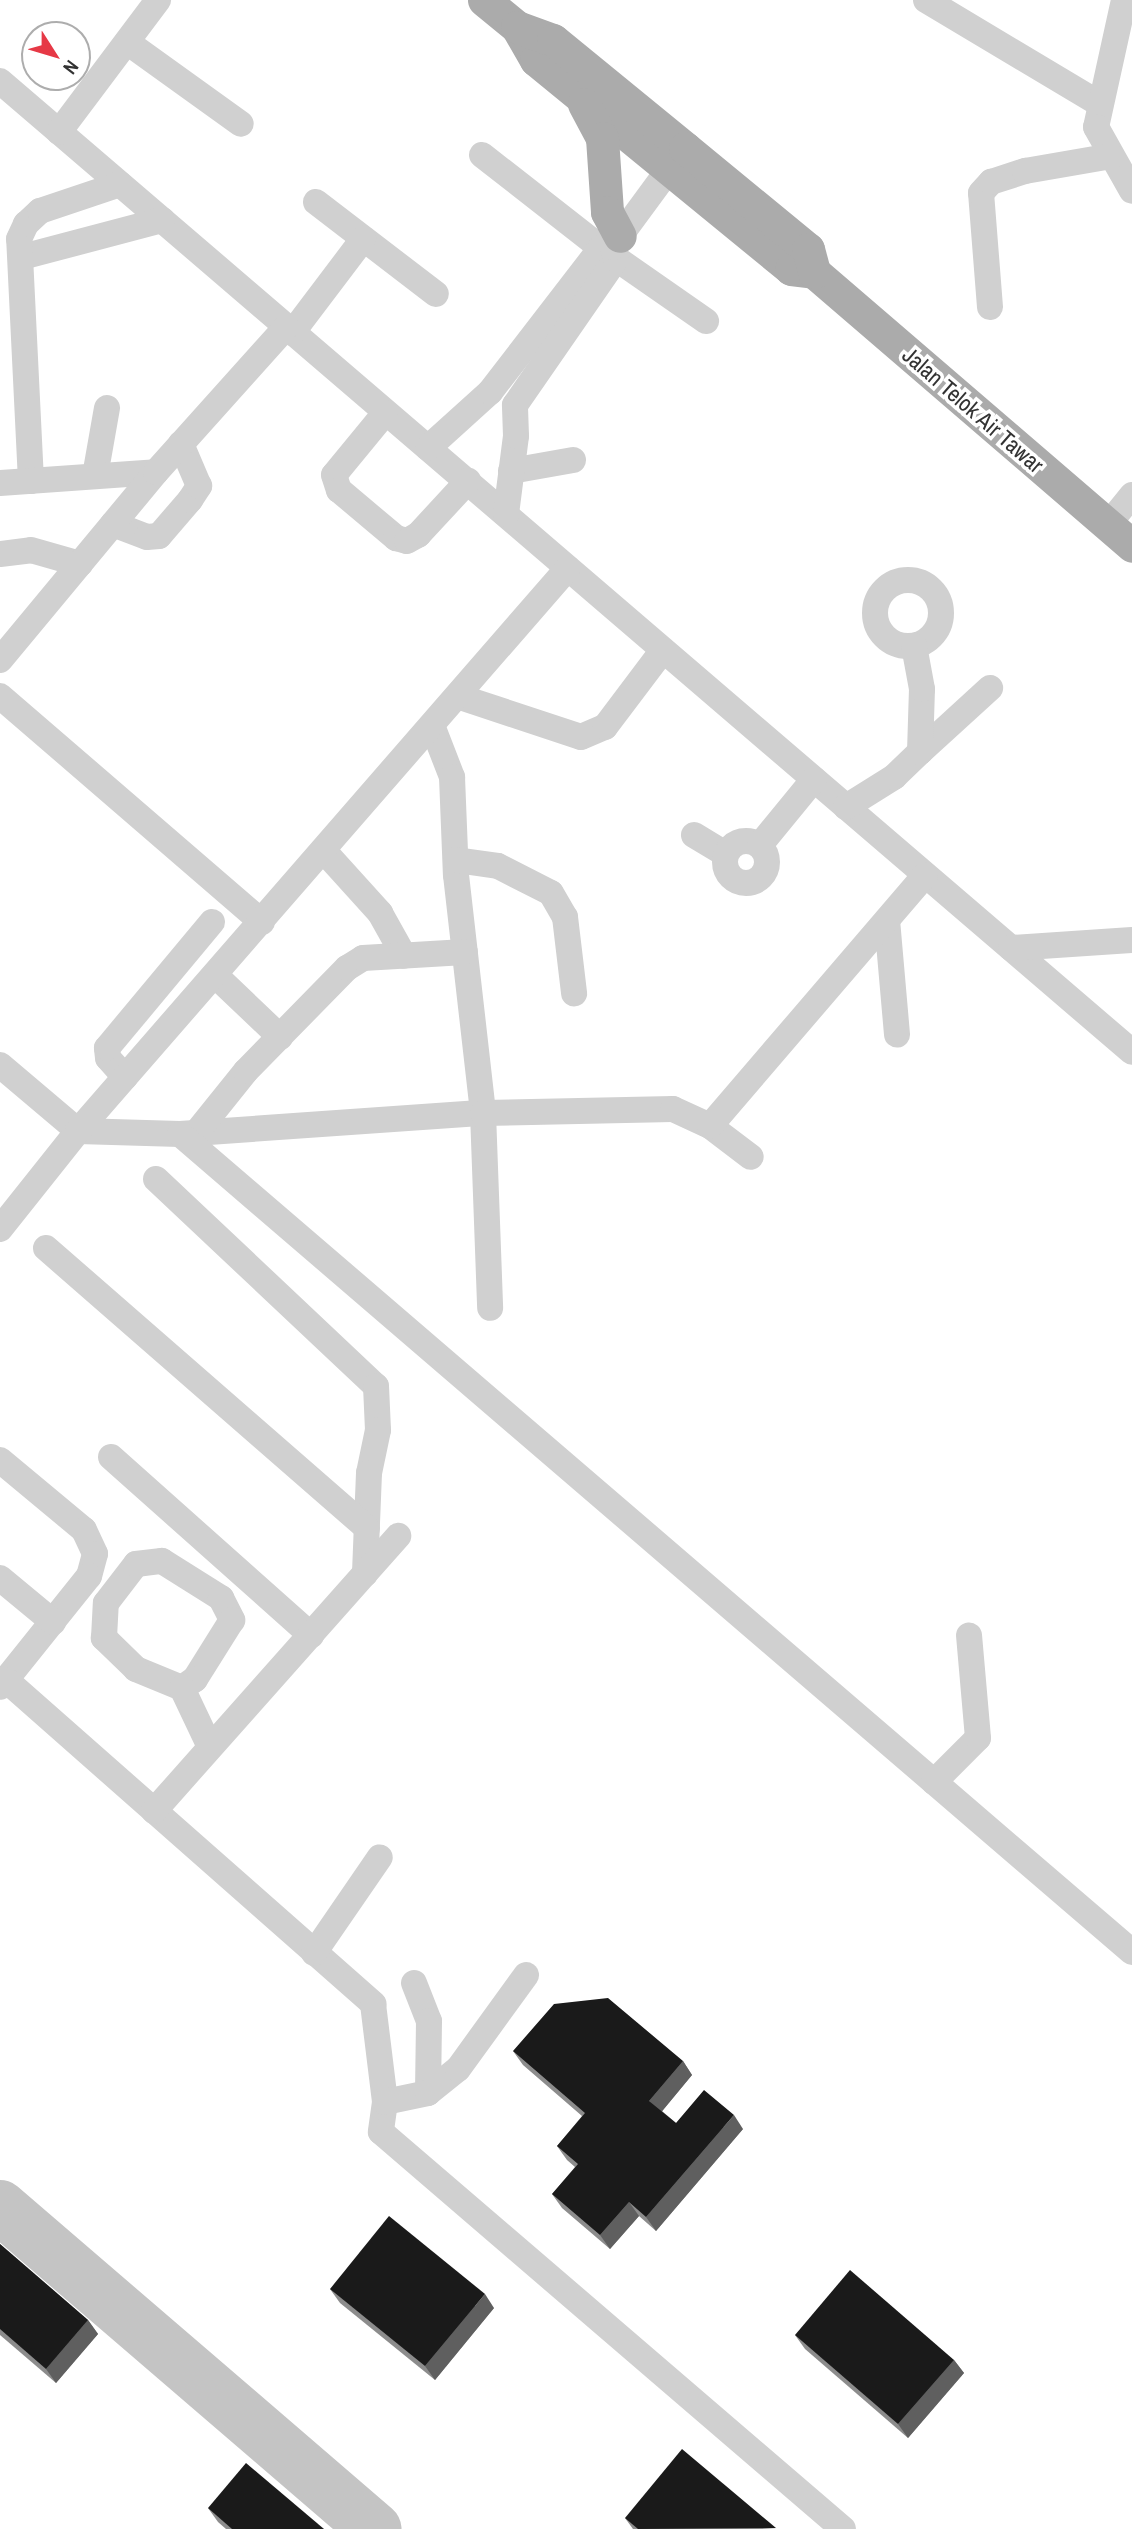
<!DOCTYPE html>
<html>
<head>
<meta charset="utf-8">
<style>
	body { margin:0 }
	#map { position:relative; width:1132px; height:2529px; overflow:hidden; background:#fff; font-family:"Archivo Narrow",sans-serif }
	div>[style] { position:absolute }
	[style*='--x'] { left:calc(var(--x)*1px); top:calc(var(--y)*1px); width:calc(var(--w)*1px); rotate:calc(var(--a)*1deg) }
	.taxiway>* { height:54px; margin:-27px; padding:0 27px; transform-origin:27px; border-radius:27px; background:#c4c4c4 }
	.minor>* { height:26px; margin:-13px; padding:0 13px; transform-origin:13px; border-radius:13px; background:#d0d0d0 }
	.minor>.ring { margin:-13px; padding:0; box-sizing:content-box; background:none; border:26px solid #d0d0d0; border-radius:50% }
	.major>* { height:33px; margin:-16.5px; padding:0 16.5px; transform-origin:16.5px; border-radius:16.5px; background:#ababab }
	.wall>* { inset:0; background:#8c8c8c }
	.shaded-wall>* { inset:0; background:#5f5f5f }
	.building>* { inset:0; background:#1a1a1a }
	span { translate:-50% -50%; white-space:nowrap; text-align:center; line-height:1.15; -webkit-text-stroke:7px #fff; paint-order:stroke }
	.street-label { font-size:23px; color:#333 }
	.north { position:absolute; left:21px; top:21px; width:70px; height:70px; box-sizing:border-box; background:#fff; border:2px solid #adadad; border-radius:50%; rotate:127deg; font-size:19px; font-weight:700; line-height:28px; text-align:center; color:#333 }
	.north::after { content:''; display:block; margin:auto; width:24px; height:32px; background:#e63946; clip-path:polygon(50% 0,100% 100%,50% 72%,0 100%) }
</style>
</head>
<body>
<div id="map">
	<div class="taxiway">
		<i style="--x:0;--y:2207;--w:494;--a:40.7"></i>
	</div>
	<div class="minor">
		<i style="--x:926;--y:0;--w:200;--a:30.9"></i>
		<i style="--x:1124;--y:0;--w:130;--a:102.4"></i>
		<i style="--x:1096;--y:127;--w:73;--a:60.6"></i>
		<i style="--x:127;--y:42;--w:140;--a:35.7"></i>
		<i style="--x:0;--y:81;--w:1491;--a:40.62"></i>
		<i style="--x:59;--y:132;--w:165;--a:-53.1"></i>
		<i style="--x:482;--y:155;--w:151;--a:38"></i>
		<i style="--x:601;--y:248;--w:128;--a:34.8"></i>
		<i style="--x:316;--y:202;--w:151;--a:37.5"></i>
		<i style="--x:22;--y:257;--w:145;--a:-14.8"></i>
		<i style="--x:990;--y:307;--w:114;--a:-94.5"></i>
		<i style="--x:981;--y:193;--w:15;--a:-48"></i>
		<i style="--x:991;--y:182;--w:36;--a:-18"></i>
		<i style="--x:1025;--y:171;--w:88;--a:-9.8"></i>
		<i style="--x:292;--y:333;--w:118;--a:-52.9"></i>
		<i style="--x:385;--y:413;--w:80;--a:129.4"></i>
		<i style="--x:334;--y:475;--w:16;--a:72"></i>
		<i style="--x:339;--y:490;--w:75;--a:40.1"></i>
		<i style="--x:396;--y:538;--w:11;--a:15"></i>
		<i style="--x:407;--y:541;--w:13;--a:-29"></i>
		<i style="--x:418;--y:535;--w:74;--a:-47.2"></i>
		<i style="--x:428;--y:448;--w:84;--a:-42.1"></i>
		<i style="--x:490;--y:392;--w:182;--a:-52.4"></i>
		<i style="--x:601;--y:248;--w:12;--a:-5"></i>
		<i style="--x:511;--y:471;--w:63;--a:-10.1"></i>
		<i style="--x:95;--y:476;--w:69;--a:-80"></i>
		<i style="--x:31;--y:481;--w:242;--a:-92.8"></i>
		<i style="--x:19;--y:239;--w:17;--a:-65"></i>
		<i style="--x:26;--y:224;--w:19;--a:-43"></i>
		<i style="--x:40;--y:211;--w:84;--a:-18.6"></i>
		<i style="--x:0;--y:483;--w:156;--a:-4"></i>
		<i style="--x:506;--y:514;--w:79;--a:-82.7"></i>
		<i style="--x:516;--y:436;--w:31;--a:-92"></i>
		<i style="--x:515;--y:405;--w:178;--a:-55.3"></i>
		<i style="--x:616;--y:259;--w:12;--a:-104"></i>
		<i style="--x:613;--y:247;--w:13;--a:-58"></i>
		<i style="--x:620;--y:236;--w:103;--a:-53.7"></i>
		<i style="--x:113;--y:524;--w:36;--a:21"></i>
		<i style="--x:147;--y:537;--w:12;--a:-5"></i>
		<i style="--x:159;--y:536;--w:48;--a:-49.3"></i>
		<i style="--x:190;--y:500;--w:17;--a:-57"></i>
		<i style="--x:199;--y:486;--w:46;--a:-113.2"></i>
		<i style="--x:1107;--y:526;--w:40;--a:-51"></i>
		<i style="--x:0;--y:554;--w:31;--a:-7"></i>
		<i style="--x:31;--y:550;--w:51;--a:15.9"></i>
		<i class="ring" style="left:875px;top:580px;width:40px;height:40px"></i>
		<i style="--x:0;--y:660;--w:244;--a:-50.3"></i>
		<i style="--x:156;--y:472;--w:195;--a:-48.1"></i>
		<i style="--x:0;--y:696;--w:346;--a:40.8"></i>
		<i style="--x:460;--y:697;--w:127;--a:18.3"></i>
		<i style="--x:581;--y:737;--w:26;--a:-23"></i>
		<i style="--x:605;--y:727;--w:96;--a:-53"></i>
		<i style="--x:433;--y:728;--w:53;--a:68.8"></i>
		<i style="--x:452;--y:777;--w:98;--a:87.7"></i>
		<i style="--x:456;--y:875;--w:240;--a:83.5"></i>
		<i style="--x:483;--y:1113;--w:195;--a:87.9"></i>
		<i style="--x:920;--y:752;--w:95;--a:-42.4"></i>
		<i style="--x:846;--y:807;--w:57;--a:-32"></i>
		<i style="--x:894;--y:777;--w:36;--a:-44"></i>
		<i style="--x:920;--y:752;--w:63;--a:-88.2"></i>
		<i style="--x:922;--y:689;--w:44;--a:-100.5"></i>
		<i style="--x:694;--y:835;--w:37;--a:31"></i>
		<i class="ring" style="left:725px;top:841px;width:16px;height:16px"></i>
		<i style="--x:760;--y:845;--w:85;--a:-50.7"></i>
		<i style="--x:324;--y:851;--w:84;--a:47.9"></i>
		<i style="--x:380;--y:913;--w:49;--a:60.8"></i>
		<i style="--x:456;--y:860;--w:42;--a:8.1"></i>
		<i style="--x:498;--y:866;--w:59;--a:27"></i>
		<i style="--x:551;--y:893;--w:28;--a:60"></i>
		<i style="--x:565;--y:917;--w:77;--a:83.2"></i>
		<i style="--x:887;--y:920;--w:115;--a:85"></i>
		<i style="--x:1011;--y:948;--w:121;--a:-3.8"></i>
		<i style="--x:215;--y:975;--w:90;--a:43.6"></i>
		<i style="--x:0;--y:1065;--w:102;--a:40.2"></i>
		<i style="--x:78;--y:1131;--w:102;--a:1.7"></i>
		<i style="--x:180;--y:1134;--w:304;--a:-4"></i>
		<i style="--x:483;--y:1113;--w:190;--a:-1.2"></i>
		<i style="--x:673;--y:1109;--w:41;--a:24.7"></i>
		<i style="--x:710;--y:1126;--w:51;--a:37.1"></i>
		<i style="--x:125;--y:1077;--w:25;--a:-132"></i>
		<i style="--x:108;--y:1058;--w:10;--a:-96"></i>
		<i style="--x:107;--y:1048;--w:164;--a:-50.2"></i>
		<i style="--x:710;--y:1126;--w:330;--a:-49.4"></i>
		<i style="--x:197;--y:1132;--w:78;--a:-51.2"></i>
		<i style="--x:246;--y:1071;--w:144;--a:-45.6"></i>
		<i style="--x:347;--y:968;--w:19;--a:-32"></i>
		<i style="--x:363;--y:958;--w:102;--a:-3.4"></i>
		<i style="--x:180;--y:1134;--w:1255;--a:40.67"></i>
		<i style="--x:156;--y:1179;--w:302;--a:43.3"></i>
		<i style="--x:376;--y:1386;--w:44;--a:87.4"></i>
		<i style="--x:378;--y:1430;--w:44;--a:101.8"></i>
		<i style="--x:369;--y:1473;--w:101;--a:92.3"></i>
		<i style="--x:0;--y:1229;--w:125;--a:-51.5"></i>
		<i style="--x:78;--y:1131;--w:746;--a:-48.97"></i>
		<i style="--x:46;--y:1248;--w:426;--a:41.1"></i>
		<i style="--x:111;--y:1457;--w:268;--a:41.7"></i>
		<i style="--x:0;--y:1460;--w:109;--a:39.8"></i>
		<i style="--x:84;--y:1530;--w:26;--a:65"></i>
		<i style="--x:95;--y:1554;--w:23;--a:105"></i>
		<i style="--x:89;--y:1576;--w:142;--a:128.7"></i>
		<i style="--x:162;--y:1561;--w:70;--a:32.1"></i>
		<i style="--x:221;--y:1598;--w:25;--a:63"></i>
		<i style="--x:232;--y:1620;--w:70;--a:122.1"></i>
		<i style="--x:195;--y:1679;--w:16;--a:145"></i>
		<i style="--x:182;--y:1688;--w:50;--a:-157.6"></i>
		<i style="--x:136;--y:1669;--w:45;--a:-135.9"></i>
		<i style="--x:104;--y:1638;--w:35;--a:-87"></i>
		<i style="--x:106;--y:1603;--w:49;--a:-52.4"></i>
		<i style="--x:136;--y:1564;--w:26;--a:-7"></i>
		<i style="--x:0;--y:1578;--w:69;--a:39.7"></i>
		<i style="--x:6;--y:1680;--w:490;--a:41.4"></i>
		<i style="--x:373;--y:2004;--w:99;--a:83"></i>
		<i style="--x:385;--y:2102;--w:30;--a:98"></i>
		<i style="--x:381;--y:2132;--w:609;--a:40.67"></i>
		<i style="--x:182;--y:1688;--w:65;--a:64.6"></i>
		<i style="--x:934;--y:1782;--w:62;--a:-45"></i>
		<i style="--x:978;--y:1738;--w:103;--a:-95"></i>
		<i style="--x:154;--y:1811;--w:368;--a:-48.4"></i>
		<i style="--x:314;--y:1953;--w:116;--a:-55.5"></i>
		<i style="--x:414;--y:1983;--w:41;--a:68.5"></i>
		<i style="--x:429;--y:2021;--w:72;--a:90.8"></i>
		<i style="--x:385;--y:2102;--w:44;--a:-11.8"></i>
		<i style="--x:428;--y:2093;--w:38;--a:-39"></i>
		<i style="--x:458;--y:2069;--w:116;--a:-54.1"></i>
	</div>
	<div class="major">
		<i style="--x:484;--y:0;--w:43;--a:39.3"></i>
		<i style="--x:517;--y:27;--w:38;--a:60"></i>
		<i style="--x:536;--y:60;--w:330;--a:39.3"></i>
		<i style="--x:791;--y:269;--w:23;--a:7"></i>
		<i style="--x:814;--y:272;--w:420;--a:40.7"></i>
		<i style="--x:517;--y:27;--w:38;--a:20"></i>
		<i style="--x:553;--y:40;--w:171;--a:39.3"></i>
		<i style="--x:685;--y:148;--w:159;--a:39.4"></i>
		<i style="--x:808;--y:249;--w:24;--a:75"></i>
		<i style="--x:584;--y:104;--w:38;--a:62"></i>
		<i style="--x:602;--y:138;--w:74;--a:86.1"></i>
		<i style="--x:607;--y:212;--w:27;--a:62"></i>
	</div>
	<div class="wall">
		<i style="clip-path:polygon(513px 2051px,683px 2061px,692px 2075px,662px 2111px,676px 2123px,743px 2129px,656px 2231px,639px 2216px,610px 2249px,562px 2208px,552px 2194px,575px 2167px,567px 2160px,557px 2146px,582px 2116px,523px 2065px)"></i>
		<i style="clip-path:polygon(0 2244px,88px 2320px,98px 2334px,56px 2383px,0 2335px)"></i>
		<i style="clip-path:polygon(330px 2289px,494px 2308px,435px 2380px,340px 2303px)"></i>
		<i style="clip-path:polygon(795px 2335px,954px 2360px,964px 2373px,908px 2438px,805px 2349px)"></i>
		<i style="clip-path:polygon(208px 2508px,324px 2529px,226px 2529px,218px 2522px)"></i>
		<i style="clip-path:polygon(625px 2518px,777px 2529px,633px 2529px)"></i>
	</div>
	<div class="shaded-wall">
		<i style="clip-path:polygon(683px 2061px,692px 2075px,659px 2115px,649px 2101px)"></i>
		<i style="clip-path:polygon(734px 2115px,743px 2129px,656px 2231px,646px 2217px)"></i>
		<i style="clip-path:polygon(629px 2202px,639px 2216px,610px 2249px,600px 2235px)"></i>
		<i style="clip-path:polygon(485px 2294px,494px 2308px,435px 2380px,425px 2366px)"></i>
		<i style="clip-path:polygon(88px 2320px,98px 2334px,56px 2383px,46px 2369px)"></i>
		<i style="clip-path:polygon(954px 2360px,964px 2373px,908px 2438px,898px 2424px)"></i>
	</div>
	<div class="building">
		<i style="clip-path:polygon(608px 1998px,683px 2061px,649px 2101px,676px 2123px,704px 2090px,734px 2115px,646px 2217px,629px 2202px,600px 2235px,552px 2194px,578px 2164px,557px 2146px,585px 2113px,513px 2051px,554px 2004px)"></i>
		<i style="clip-path:polygon(389px 2216px,485px 2294px,425px 2366px,330px 2289px)"></i>
		<i style="clip-path:polygon(0 2244px,88px 2320px,46px 2369px,0 2329px)"></i>
		<i style="clip-path:polygon(850px 2270px,954px 2360px,898px 2424px,795px 2335px)"></i>
		<i style="clip-path:polygon(682px 2449px,776px 2528px,638px 2529px,625px 2518px)"></i>
		<i style="clip-path:polygon(246px 2463px,324px 2529px,232px 2529px,208px 2508px)"></i>
	</div>
	<div class="street-label">
		<span style="left:973px;top:410px;rotate:41deg">Jalan Telok Air Tawar</span>
	</div>
	<div class="north">N</div>
</div>
</body>
</html>
